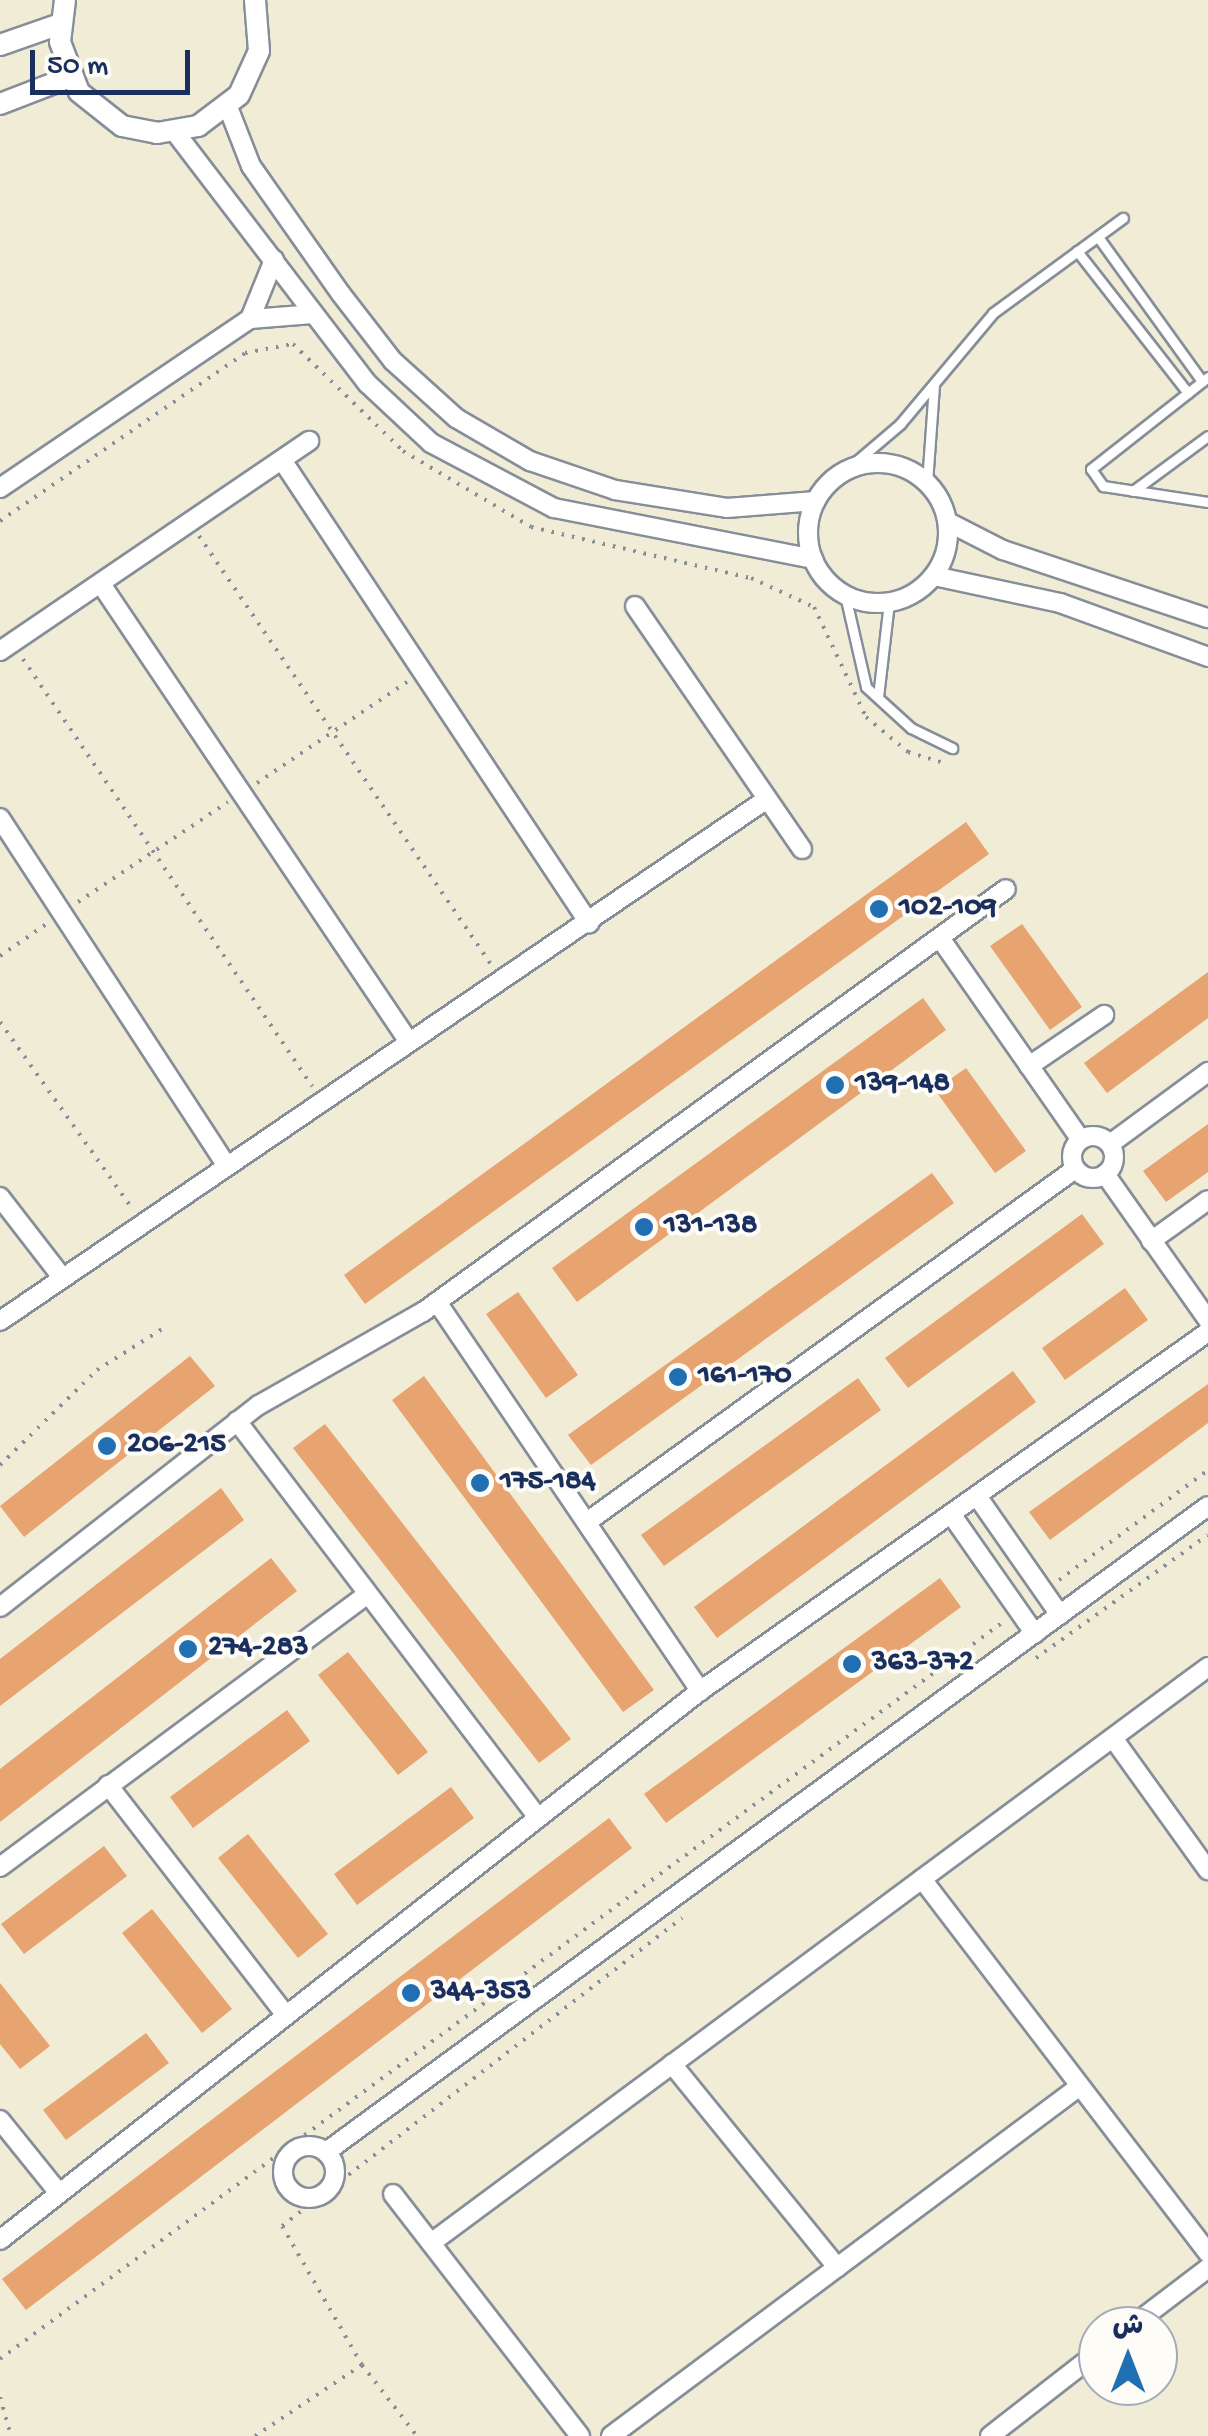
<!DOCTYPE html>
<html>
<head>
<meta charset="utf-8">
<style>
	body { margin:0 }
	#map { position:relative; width:1208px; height:2436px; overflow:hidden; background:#f1ecd5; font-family:"Gochi Hand","Playpen Sans Arabic",sans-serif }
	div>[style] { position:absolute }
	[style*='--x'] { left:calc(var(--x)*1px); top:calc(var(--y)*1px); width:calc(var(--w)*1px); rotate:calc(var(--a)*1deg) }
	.building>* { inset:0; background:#e7a370 }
	.path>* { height:4px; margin-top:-2px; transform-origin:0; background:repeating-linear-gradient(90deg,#868e9a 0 2.5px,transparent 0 10.5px) }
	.roads { filter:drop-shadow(2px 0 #868e9a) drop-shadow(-2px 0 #868e9a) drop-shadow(0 2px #868e9a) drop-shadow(0 -2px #868e9a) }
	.service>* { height:9px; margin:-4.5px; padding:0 4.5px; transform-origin:4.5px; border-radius:4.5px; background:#fff }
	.minor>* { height:18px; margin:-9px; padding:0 9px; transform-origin:9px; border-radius:9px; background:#fff }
	.minor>.ring { margin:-9px; padding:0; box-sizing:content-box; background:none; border:18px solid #fff; border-radius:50% }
	.tertiary>* { height:20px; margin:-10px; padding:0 10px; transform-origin:10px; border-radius:10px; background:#fff }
	.dots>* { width:28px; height:28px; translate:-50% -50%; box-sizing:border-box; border:5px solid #fdfcf7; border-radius:50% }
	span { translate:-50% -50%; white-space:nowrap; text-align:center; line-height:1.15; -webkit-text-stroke:8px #fdfcf7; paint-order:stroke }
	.poi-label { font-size:30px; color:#1b2f5e; font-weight:700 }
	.left { translate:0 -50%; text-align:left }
	.north { position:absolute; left:1078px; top:2306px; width:100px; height:100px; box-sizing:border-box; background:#fdfcf7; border:2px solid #a3aaba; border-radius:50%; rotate:0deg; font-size:28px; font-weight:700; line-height:40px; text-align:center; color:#1b2f5e }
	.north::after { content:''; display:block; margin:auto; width:35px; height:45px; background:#1f6fb2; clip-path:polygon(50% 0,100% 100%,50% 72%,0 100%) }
	.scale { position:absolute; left:30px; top:50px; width:160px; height:45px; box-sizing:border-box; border:5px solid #1b2f5e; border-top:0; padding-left:12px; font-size:30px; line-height:35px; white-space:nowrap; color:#1b2f5e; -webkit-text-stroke:8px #fdfcf7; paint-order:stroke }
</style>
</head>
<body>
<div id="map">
	<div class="building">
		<i style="clip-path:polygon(966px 822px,989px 854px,365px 1304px,344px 1275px)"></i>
		<i style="clip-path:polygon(1022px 924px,1082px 1007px,1050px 1030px,990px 946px)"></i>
		<i style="clip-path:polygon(1208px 972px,1208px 1018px,1107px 1093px,1084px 1063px)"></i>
		<i style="clip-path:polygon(923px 998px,946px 1030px,577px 1302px,552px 1268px)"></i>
		<i style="clip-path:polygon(966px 1068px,1026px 1151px,995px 1173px,935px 1090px)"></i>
		<i style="clip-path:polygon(1208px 1124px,1208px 1172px,1166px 1202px,1143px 1171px)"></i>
		<i style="clip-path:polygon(932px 1173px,954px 1203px,591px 1465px,568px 1435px)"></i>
		<i style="clip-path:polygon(1082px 1214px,1104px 1244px,908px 1388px,885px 1358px)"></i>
		<i style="clip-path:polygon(1125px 1288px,1148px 1320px,1065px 1380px,1042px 1348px)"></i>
		<i style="clip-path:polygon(518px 1292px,578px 1375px,546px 1398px,486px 1314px)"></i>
		<i style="clip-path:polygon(190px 1356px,215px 1386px,24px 1537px,0 1506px)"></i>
		<i style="clip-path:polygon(1013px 1371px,1036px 1402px,717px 1638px,694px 1607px)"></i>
		<i style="clip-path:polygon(424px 1376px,654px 1690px,623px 1712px,392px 1400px)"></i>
		<i style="clip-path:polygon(858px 1378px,881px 1410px,664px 1566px,641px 1535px)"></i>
		<i style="clip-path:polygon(1208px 1384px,1208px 1423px,1050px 1540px,1029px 1512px)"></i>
		<i style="clip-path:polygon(325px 1424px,571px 1739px,539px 1763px,293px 1448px)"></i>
		<i style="clip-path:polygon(221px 1488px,244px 1520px,0 1706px,0 1659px)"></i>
		<i style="clip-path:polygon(271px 1558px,297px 1591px,0 1822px,0 1769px)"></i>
		<i style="clip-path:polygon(940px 1578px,961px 1607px,666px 1823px,644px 1794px)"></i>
		<i style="clip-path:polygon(348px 1652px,428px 1752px,398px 1775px,318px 1675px)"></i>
		<i style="clip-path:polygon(287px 1710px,310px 1741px,193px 1828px,170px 1797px)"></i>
		<i style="clip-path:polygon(451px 1787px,474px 1818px,357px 1905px,334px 1874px)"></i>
		<i style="clip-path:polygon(609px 1818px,632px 1848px,26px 2310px,2px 2279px)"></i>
		<i style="clip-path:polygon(248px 1834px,328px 1934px,298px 1958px,218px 1858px)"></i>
		<i style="clip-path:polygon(104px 1846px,127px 1876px,24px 1954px,1px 1924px)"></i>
		<i style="clip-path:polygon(152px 1909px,232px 2009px,202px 2033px,122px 1933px)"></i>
		<i style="clip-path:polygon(0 1983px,50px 2046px,20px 2069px,0 2044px)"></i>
		<i style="clip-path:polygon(146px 2033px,169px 2063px,66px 2140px,43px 2110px)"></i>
	</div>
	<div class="path">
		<i style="--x:0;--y:521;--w:297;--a:-34.4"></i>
		<i style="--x:245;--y:353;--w:49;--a:-10.6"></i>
		<i style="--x:293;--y:344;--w:153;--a:44.2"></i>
		<i style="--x:403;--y:451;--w:149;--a:30.7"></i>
		<i style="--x:531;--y:527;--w:226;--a:13.1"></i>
		<i style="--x:751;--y:578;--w:69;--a:24.7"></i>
		<i style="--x:814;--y:607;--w:122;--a:64.7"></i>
		<i style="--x:866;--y:717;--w:55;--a:39.8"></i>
		<i style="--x:908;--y:752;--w:38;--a:17"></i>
		<i style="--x:199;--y:536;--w:520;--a:55.73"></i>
		<i style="--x:23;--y:659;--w:516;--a:55.91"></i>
		<i style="--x:257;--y:783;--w:181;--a:-34"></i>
		<i style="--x:78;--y:902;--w:180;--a:-33.7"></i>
		<i style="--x:0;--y:956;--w:55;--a:-34.6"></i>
		<i style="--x:0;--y:1022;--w:230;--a:54.7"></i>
		<i style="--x:0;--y:1465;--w:136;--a:-44.4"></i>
		<i style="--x:97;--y:1370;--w:83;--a:-32.2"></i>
		<i style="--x:1059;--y:1580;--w:185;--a:-36.4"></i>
		<i style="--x:1036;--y:1658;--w:211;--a:-35.6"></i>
		<i style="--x:0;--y:2359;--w:1245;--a:-36.31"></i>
		<i style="--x:362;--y:2365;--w:160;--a:-119.9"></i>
		<i style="--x:282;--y:2226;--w:505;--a:-37.6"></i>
		<i style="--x:0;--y:2397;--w:41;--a:74.2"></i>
		<i style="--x:255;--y:2436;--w:128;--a:-33.6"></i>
		<i style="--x:362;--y:2365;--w:90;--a:52.2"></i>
	</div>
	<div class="roads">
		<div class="service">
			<i style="--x:1098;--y:237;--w:178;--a:54.2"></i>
			<i style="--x:1077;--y:251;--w:180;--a:52"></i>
			<i style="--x:1208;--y:377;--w:149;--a:141.8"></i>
			<i style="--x:1091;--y:469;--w:21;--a:55"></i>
			<i style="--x:1103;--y:486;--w:106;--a:8.7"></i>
			<i style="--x:839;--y:476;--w:80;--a:-40.4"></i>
			<i style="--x:900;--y:424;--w:145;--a:-50"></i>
			<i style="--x:993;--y:313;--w:161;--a:-36.2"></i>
			<i style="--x:927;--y:483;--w:97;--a:-85.9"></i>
			<i style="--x:1133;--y:491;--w:93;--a:-36.3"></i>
			<i style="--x:845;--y:595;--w:94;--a:77.1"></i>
			<i style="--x:866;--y:687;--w:61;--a:42.3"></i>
			<i style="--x:911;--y:728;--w:46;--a:26"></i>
			<i style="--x:878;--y:697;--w:96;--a:-83.4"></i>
		</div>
		<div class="minor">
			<i style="--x:228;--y:107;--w:63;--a:68.7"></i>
			<i style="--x:251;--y:166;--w:156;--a:54.9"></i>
			<i style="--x:341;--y:294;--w:85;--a:52.2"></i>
			<i style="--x:393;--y:361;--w:85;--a:42.1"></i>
			<i style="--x:456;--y:418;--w:86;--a:30.2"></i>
			<i style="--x:530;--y:461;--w:90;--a:18.8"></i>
			<i style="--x:615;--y:490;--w:113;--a:9.1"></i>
			<i style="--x:727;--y:508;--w:89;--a:-4.5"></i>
			<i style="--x:175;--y:132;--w:317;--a:52.6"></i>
			<i style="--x:368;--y:384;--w:86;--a:43.1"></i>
			<i style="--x:431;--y:443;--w:139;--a:27.9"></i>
			<i style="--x:554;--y:508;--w:264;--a:11.1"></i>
			<i style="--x:250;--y:319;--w:64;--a:-67.9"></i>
			<i style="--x:282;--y:460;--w:556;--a:56.45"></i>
			<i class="ring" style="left:808px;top:463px;width:122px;height:122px"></i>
			<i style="--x:0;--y:488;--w:302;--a:-34.1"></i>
			<i style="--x:250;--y:319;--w:63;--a:-4.5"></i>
			<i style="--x:948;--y:522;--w:62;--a:27"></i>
			<i style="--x:1003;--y:550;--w:216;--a:18.4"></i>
			<i style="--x:934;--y:576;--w:129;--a:12.1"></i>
			<i style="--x:1060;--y:603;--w:158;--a:20"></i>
			<i style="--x:101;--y:584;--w:552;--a:56.08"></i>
			<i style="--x:635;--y:606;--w:295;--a:55.5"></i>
			<i style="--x:0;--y:651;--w:374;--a:-34.2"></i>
			<i style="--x:0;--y:818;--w:412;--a:56.9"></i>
			<i style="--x:940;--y:938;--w:245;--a:55.1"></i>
			<i style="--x:1029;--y:1066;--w:91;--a:-34.2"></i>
			<i class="ring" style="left:1072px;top:1136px;width:24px;height:24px"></i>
			<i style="--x:1110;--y:1144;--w:122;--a:-36.3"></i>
			<i style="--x:1105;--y:1174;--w:179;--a:54.8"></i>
			<i style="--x:0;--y:1197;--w:100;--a:52.3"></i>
			<i style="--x:1151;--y:1241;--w:70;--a:-35.7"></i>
			<i style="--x:437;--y:1302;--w:470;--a:55.9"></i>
			<i style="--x:0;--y:1321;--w:928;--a:-34.24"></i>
			<i style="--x:237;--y:1421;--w:497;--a:52.8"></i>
			<i style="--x:977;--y:1496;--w:145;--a:55.1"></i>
			<i style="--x:951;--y:1514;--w:146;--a:55"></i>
			<i style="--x:587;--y:1522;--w:602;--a:-35.88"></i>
			<i style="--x:0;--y:1607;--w:328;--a:-38"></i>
			<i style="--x:259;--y:1405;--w:189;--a:-29.6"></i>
			<i style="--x:423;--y:1312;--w:720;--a:-35.96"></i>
			<i style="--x:1113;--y:1738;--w:163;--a:54.3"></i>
			<i style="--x:108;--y:1785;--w:291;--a:52.3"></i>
			<i style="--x:0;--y:1867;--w:458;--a:-36.6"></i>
			<i style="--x:922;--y:1879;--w:471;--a:52.6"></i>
			<i style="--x:672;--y:2064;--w:262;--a:50.9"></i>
			<i style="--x:0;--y:2120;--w:94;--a:51.1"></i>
			<i class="ring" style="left:283px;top:2146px;width:34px;height:34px"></i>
			<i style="--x:326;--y:2152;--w:1093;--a:-36.22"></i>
			<i style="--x:393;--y:2194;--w:306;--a:52.3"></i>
			<i style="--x:0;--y:2240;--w:890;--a:-38.11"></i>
			<i style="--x:700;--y:1691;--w:622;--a:-35.25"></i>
			<i style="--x:431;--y:2243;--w:967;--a:-36.55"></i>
			<i style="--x:1132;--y:2326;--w:96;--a:-37.3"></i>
			<i style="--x:611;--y:2436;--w:585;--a:-36.73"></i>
			<i style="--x:990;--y:2436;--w:137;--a:-37.9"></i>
		</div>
		<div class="tertiary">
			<i style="--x:65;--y:0;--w:42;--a:96.8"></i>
			<i style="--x:60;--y:42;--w:53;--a:69.2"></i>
			<i style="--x:79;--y:92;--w:55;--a:38.3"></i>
			<i style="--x:122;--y:126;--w:36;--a:11"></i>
			<i style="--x:157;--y:133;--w:42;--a:-9.7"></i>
			<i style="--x:198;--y:126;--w:51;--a:-37.1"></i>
			<i style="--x:239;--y:95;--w:48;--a:-65.6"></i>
			<i style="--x:259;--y:51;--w:51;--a:-94.5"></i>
			<i style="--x:0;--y:45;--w:64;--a:-19.3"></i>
			<i style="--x:0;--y:104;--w:75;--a:-21.1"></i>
		</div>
	</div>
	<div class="dots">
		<i style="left:879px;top:909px;background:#1f6fb2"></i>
		<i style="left:835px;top:1085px;background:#1f6fb2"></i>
		<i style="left:644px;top:1227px;background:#1f6fb2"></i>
		<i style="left:678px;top:1377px;background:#1f6fb2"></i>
		<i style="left:107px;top:1446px;background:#1f6fb2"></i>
		<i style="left:480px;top:1483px;background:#1f6fb2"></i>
		<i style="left:188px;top:1649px;background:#1f6fb2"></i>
		<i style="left:852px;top:1664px;background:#1f6fb2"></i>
		<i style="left:411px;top:1993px;background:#1f6fb2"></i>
	</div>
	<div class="poi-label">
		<span class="left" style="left:899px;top:909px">102-109</span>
		<span class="left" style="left:855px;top:1085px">139-148</span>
		<span class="left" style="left:664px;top:1227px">131-138</span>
		<span class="left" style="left:698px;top:1377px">161-170</span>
		<span class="left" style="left:127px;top:1446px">206-215</span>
		<span class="left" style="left:500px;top:1483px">175-184</span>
		<span class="left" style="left:208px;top:1649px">274-283</span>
		<span class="left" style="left:872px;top:1664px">363-372</span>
		<span class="left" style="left:431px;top:1993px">344-353</span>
	</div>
	<div class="north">ش</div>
	<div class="scale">50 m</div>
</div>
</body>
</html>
